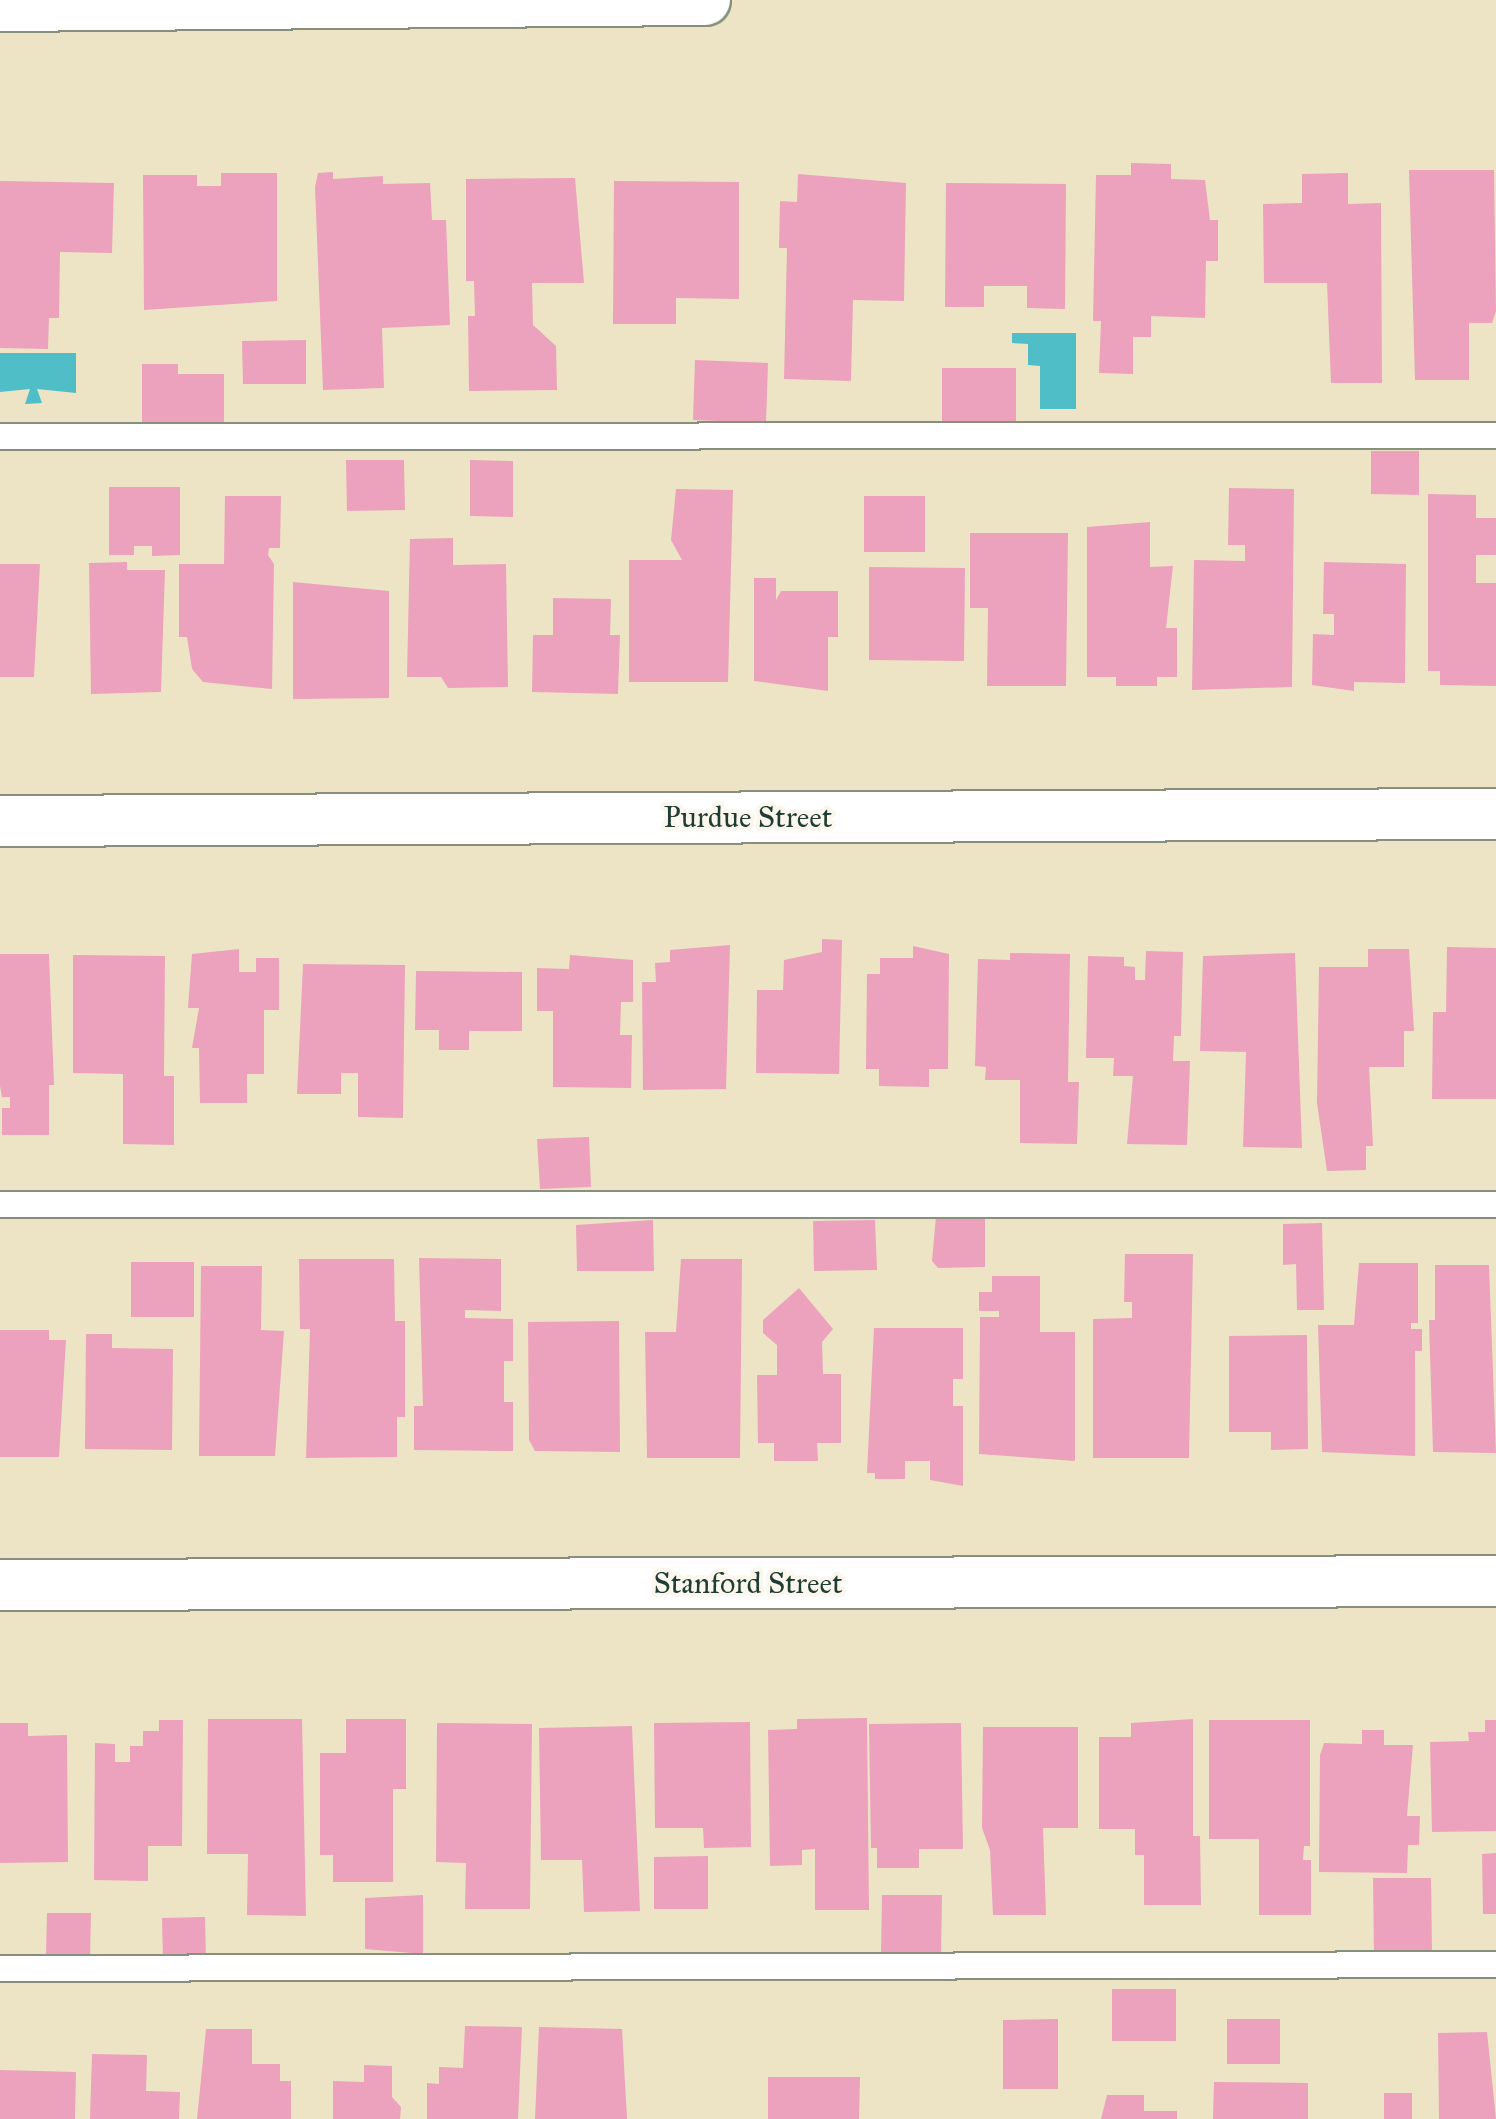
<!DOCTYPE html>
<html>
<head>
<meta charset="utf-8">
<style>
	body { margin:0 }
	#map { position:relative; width:1496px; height:2119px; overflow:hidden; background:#ece4c5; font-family:"IM FELL Great Primer",serif }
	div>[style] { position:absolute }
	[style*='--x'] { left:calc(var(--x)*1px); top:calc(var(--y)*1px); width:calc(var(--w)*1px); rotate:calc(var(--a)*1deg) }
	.water>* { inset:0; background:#50bec7 }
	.building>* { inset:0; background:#eca2bd }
	.roads { filter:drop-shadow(2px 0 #86907c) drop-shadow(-2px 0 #86907c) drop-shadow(0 2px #86907c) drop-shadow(0 -2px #86907c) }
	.service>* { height:25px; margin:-12.5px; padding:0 12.5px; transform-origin:12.5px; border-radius:12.5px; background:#fff }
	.minor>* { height:50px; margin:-25px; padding:0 25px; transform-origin:25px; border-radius:25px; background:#fff }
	span { translate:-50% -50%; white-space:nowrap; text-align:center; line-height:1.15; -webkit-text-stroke:8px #fbf7ec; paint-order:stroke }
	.street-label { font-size:30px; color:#1f3d34 }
</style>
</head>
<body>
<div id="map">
	<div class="water">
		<i style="clip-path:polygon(1012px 333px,1076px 333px,1076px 409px,1040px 409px,1040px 366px,1028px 365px,1028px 344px,1012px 343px)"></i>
		<i style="clip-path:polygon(0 353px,76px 353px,76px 393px,37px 389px,42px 403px,25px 404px,30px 389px,0 392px)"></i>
	</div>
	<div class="building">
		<i style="clip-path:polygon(1131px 163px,1171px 164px,1171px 179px,1205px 180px,1210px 220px,1218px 220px,1218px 261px,1206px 261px,1205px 318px,1151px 316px,1151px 337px,1133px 337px,1133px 374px,1099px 373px,1101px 321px,1093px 321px,1096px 175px,1131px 175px)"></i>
		<i style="clip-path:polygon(1409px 170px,1494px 170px,1496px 311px,1492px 323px,1469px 323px,1469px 380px,1415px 380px)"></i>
		<i style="clip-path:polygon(333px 172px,333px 179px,383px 176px,383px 184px,430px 183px,432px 220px,446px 220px,450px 325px,382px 328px,384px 388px,323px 390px,315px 187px,318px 173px)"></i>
		<i style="clip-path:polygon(221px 173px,277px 173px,277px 301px,144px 310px,143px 175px,197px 175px,197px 186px,221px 186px)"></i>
		<i style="clip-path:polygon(1348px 173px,1348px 204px,1381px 203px,1382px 383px,1331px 383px,1327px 283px,1264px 283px,1263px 204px,1302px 203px,1302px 174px)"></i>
		<i style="clip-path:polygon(798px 174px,906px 183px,904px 301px,853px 300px,851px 381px,784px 379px,787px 248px,779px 248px,780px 201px,797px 202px)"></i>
		<i style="clip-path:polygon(575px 178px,584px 283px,532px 283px,533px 325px,556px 346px,557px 390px,469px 391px,468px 316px,475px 316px,474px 281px,466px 281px,466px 179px)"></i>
		<i style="clip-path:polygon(0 181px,114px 183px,112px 253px,60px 252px,59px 318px,49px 318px,48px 349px,0 348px)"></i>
		<i style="clip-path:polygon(614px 181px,739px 182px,739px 299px,676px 298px,676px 324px,613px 324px)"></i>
		<i style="clip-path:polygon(946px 183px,1066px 184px,1065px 309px,1027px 308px,1027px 286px,984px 286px,984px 307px,945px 307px)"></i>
		<i style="clip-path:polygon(306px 340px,306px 384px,243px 384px,242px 341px)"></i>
		<i style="clip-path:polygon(695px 360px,768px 363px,766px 423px,693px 420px)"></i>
		<i style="clip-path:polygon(142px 364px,178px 364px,178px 374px,224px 374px,224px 423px,142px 424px)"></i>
		<i style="clip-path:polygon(942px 368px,1016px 368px,1016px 422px,942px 422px)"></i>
		<i style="clip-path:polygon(1371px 451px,1419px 451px,1419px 495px,1371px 494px)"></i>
		<i style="clip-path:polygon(346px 460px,404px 460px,405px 510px,347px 511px)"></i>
		<i style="clip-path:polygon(470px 460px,513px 461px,513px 517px,470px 516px)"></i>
		<i style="clip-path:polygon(109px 487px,180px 487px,180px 555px,152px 556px,152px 546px,134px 546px,134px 555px,109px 555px)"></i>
		<i style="clip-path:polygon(1229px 488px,1294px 489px,1292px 687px,1192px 690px,1194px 560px,1245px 561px,1245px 545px,1228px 545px)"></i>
		<i style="clip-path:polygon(676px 489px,733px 490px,728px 682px,629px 682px,629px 560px,682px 560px,671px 540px)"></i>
		<i style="clip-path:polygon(1428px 494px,1476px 495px,1476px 518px,1496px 518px,1496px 555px,1476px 555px,1476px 583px,1496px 583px,1496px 686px,1440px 685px,1440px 671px,1428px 671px)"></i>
		<i style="clip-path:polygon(225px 496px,281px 496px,280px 548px,269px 548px,268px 555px,274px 564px,272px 689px,203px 682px,192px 669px,187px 637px,179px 637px,179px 564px,224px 564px)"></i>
		<i style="clip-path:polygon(864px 496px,925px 496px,925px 552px,864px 552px)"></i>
		<i style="clip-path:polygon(1150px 522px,1150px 567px,1173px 566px,1166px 628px,1177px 628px,1177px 677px,1157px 677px,1157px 686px,1116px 686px,1116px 677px,1087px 677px,1087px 527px)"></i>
		<i style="clip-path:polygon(970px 533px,1068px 533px,1066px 686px,987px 686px,988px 608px,970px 608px)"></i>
		<i style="clip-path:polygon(453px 538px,453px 565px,506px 564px,508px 687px,448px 688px,441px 677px,407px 677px,410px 539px)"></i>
		<i style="clip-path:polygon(127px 562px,127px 570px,165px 570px,161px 692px,91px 694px,89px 563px)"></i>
		<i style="clip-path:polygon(1324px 562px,1406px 564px,1405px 683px,1354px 682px,1354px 691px,1312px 685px,1313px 634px,1334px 635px,1334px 614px,1323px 614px)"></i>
		<i style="clip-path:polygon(0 564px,40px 564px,34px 677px,0 677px)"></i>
		<i style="clip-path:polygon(869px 567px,965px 568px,964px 661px,869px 660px)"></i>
		<i style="clip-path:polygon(754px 578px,776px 578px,776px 600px,781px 591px,838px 591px,838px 637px,828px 637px,828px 691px,754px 681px)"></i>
		<i style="clip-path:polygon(293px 582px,389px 591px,389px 698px,293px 699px)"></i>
		<i style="clip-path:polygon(553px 598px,611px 599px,610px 635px,620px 635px,618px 694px,532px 692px,533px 635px,553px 635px)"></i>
		<i style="clip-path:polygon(822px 939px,842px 940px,839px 1074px,756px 1073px,757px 990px,783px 990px,784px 960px,822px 952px)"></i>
		<i style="clip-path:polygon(730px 945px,726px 1089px,643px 1090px,642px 982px,656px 982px,655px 963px,670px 962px,670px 950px)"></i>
		<i style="clip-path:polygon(913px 946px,949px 954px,948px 1069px,929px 1069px,929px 1087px,879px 1086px,879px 1069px,866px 1069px,867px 974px,880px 974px,880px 958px,913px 958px)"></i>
		<i style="clip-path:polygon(1447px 947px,1496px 948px,1496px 1099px,1432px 1099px,1433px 1012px,1446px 1012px)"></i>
		<i style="clip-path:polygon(239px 949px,239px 972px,256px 972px,256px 958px,279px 958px,279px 1010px,264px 1010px,264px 1074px,247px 1074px,247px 1103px,200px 1103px,199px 1048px,192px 1048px,199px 1008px,188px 1008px,192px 954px)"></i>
		<i style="clip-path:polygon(1368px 949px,1409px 949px,1414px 1031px,1404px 1031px,1404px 1067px,1369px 1067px,1373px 1146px,1366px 1146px,1366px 1170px,1327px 1171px,1317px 1103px,1319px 967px,1368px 967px)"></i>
		<i style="clip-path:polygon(1146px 951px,1183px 952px,1181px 1036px,1174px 1036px,1173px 1061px,1190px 1061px,1187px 1145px,1127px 1144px,1133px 1076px,1113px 1076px,1114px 1058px,1086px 1058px,1088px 956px,1124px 957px,1124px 966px,1135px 967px,1135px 980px,1145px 980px)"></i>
		<i style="clip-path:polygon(1010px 953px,1070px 954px,1068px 1082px,1079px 1082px,1077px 1144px,1020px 1143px,1020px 1080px,985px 1080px,986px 1067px,975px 1066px,978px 959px,1010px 960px)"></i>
		<i style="clip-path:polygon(1295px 953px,1302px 1148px,1243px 1147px,1246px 1052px,1200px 1051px,1203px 956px)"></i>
		<i style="clip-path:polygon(0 954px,49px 954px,54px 1085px,49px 1085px,49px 1135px,2px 1135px,2px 1108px,10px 1108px,10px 1097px,2px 1097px,0 1086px)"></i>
		<i style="clip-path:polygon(73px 955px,165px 956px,164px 1076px,174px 1076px,174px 1145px,123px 1144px,123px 1074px,73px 1073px)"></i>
		<i style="clip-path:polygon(570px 955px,633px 960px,633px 1002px,621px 1002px,620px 1035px,632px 1035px,631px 1088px,553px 1087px,553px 1011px,537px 1011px,537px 968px,569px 969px)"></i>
		<i style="clip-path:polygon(303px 964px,405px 965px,403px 1118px,358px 1117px,358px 1073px,341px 1073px,341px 1094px,297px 1094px)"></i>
		<i style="clip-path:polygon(416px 971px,522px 972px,522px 1031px,469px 1031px,469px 1050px,439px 1050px,439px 1030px,415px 1030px)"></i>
		<i style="clip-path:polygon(589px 1137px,591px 1187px,540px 1189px,537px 1139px)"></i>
		<i style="clip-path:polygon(936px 1216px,985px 1216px,985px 1267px,938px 1268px,932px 1261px)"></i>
		<i style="clip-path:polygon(653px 1220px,654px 1271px,577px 1271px,576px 1225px)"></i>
		<i style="clip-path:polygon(875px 1220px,877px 1270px,814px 1271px,813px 1221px)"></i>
		<i style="clip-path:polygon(1322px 1223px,1324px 1310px,1297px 1310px,1296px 1264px,1283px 1265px,1283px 1224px)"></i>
		<i style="clip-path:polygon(1125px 1254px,1193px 1254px,1189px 1458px,1093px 1458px,1093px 1319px,1132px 1318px,1132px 1302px,1124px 1302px)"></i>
		<i style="clip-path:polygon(419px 1258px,501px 1259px,501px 1311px,465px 1310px,465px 1318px,513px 1319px,513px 1361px,504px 1361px,504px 1402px,513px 1402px,513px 1451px,414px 1450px,414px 1406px,423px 1406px)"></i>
		<i style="clip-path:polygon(299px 1259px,394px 1259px,395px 1321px,405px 1321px,405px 1417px,397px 1417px,397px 1457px,306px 1458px,310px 1329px,300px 1329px)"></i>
		<i style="clip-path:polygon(681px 1259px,742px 1259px,740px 1458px,647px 1458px,645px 1332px,676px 1332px)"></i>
		<i style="clip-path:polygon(131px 1262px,194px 1262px,194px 1317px,131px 1317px)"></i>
		<i style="clip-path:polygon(1359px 1263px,1418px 1263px,1418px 1323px,1411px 1323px,1411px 1329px,1422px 1329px,1422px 1351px,1415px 1351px,1415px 1456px,1322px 1452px,1318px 1325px,1354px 1325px)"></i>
		<i style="clip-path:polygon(1435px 1265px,1489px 1265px,1496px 1453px,1433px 1452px,1429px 1320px,1435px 1320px)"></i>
		<i style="clip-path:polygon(201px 1266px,262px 1266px,261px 1330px,284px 1331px,275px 1456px,199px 1456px)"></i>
		<i style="clip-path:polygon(992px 1276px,1040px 1276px,1040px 1332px,1075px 1332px,1075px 1461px,979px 1454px,980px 1317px,999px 1317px,999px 1311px,979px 1311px,979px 1292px,992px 1292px)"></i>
		<i style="clip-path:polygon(799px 1288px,833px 1329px,822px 1342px,823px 1374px,841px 1374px,841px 1443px,817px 1443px,818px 1461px,774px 1461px,774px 1443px,758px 1443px,757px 1375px,777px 1375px,777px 1345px,763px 1333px,763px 1320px)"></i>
		<i style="clip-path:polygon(619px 1321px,620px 1452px,535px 1451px,529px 1440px,528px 1322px)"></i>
		<i style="clip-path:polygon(874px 1328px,963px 1328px,963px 1379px,953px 1379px,953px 1406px,963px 1406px,963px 1486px,930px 1480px,930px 1461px,905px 1461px,905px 1479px,875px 1479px,875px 1473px,867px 1473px)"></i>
		<i style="clip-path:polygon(0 1330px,49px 1330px,49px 1340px,66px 1340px,59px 1457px,0 1457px)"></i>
		<i style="clip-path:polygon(86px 1334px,112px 1334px,112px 1348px,173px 1349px,172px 1450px,85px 1449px)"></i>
		<i style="clip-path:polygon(1307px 1335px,1308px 1449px,1271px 1450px,1271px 1432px,1229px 1432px,1229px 1336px)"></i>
		<i style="clip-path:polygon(867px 1718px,869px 1910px,815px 1910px,815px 1849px,802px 1850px,802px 1865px,770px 1866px,768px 1730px,797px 1729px,797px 1719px)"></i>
		<i style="clip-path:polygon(208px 1719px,302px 1719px,306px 1916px,247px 1915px,248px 1854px,207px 1854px)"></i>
		<i style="clip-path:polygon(346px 1719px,406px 1719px,406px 1789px,393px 1789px,393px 1882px,333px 1882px,333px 1855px,320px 1855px,320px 1753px,346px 1753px)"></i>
		<i style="clip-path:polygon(1193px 1719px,1193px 1836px,1200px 1836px,1201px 1905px,1144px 1905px,1144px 1855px,1135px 1855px,1135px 1829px,1099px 1829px,1099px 1737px,1131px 1737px,1131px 1723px)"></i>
		<i style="clip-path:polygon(159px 1720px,183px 1720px,182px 1846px,148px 1846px,148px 1881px,94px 1880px,95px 1743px,115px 1744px,115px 1762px,130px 1762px,130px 1746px,143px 1746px,143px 1731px,159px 1731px)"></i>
		<i style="clip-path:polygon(1209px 1720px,1310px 1720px,1310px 1846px,1304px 1846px,1303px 1860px,1311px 1860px,1311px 1915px,1259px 1915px,1259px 1839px,1209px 1839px)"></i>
		<i style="clip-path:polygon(1485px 1720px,1496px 1720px,1496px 1831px,1432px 1832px,1430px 1742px,1469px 1741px,1468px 1732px,1485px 1732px)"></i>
		<i style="clip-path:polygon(750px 1722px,751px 1847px,704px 1848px,703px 1828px,655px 1828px,654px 1723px)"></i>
		<i style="clip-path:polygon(0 1723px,28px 1723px,28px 1736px,67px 1735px,68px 1862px,0 1863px)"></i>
		<i style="clip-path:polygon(437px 1723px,532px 1724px,530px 1909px,465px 1909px,466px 1863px,436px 1862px)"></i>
		<i style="clip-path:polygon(961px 1723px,963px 1849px,919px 1849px,919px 1868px,877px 1868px,877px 1848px,871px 1848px,869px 1724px)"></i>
		<i style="clip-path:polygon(632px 1726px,640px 1911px,584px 1912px,582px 1860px,541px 1860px,539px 1728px)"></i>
		<i style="clip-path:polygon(983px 1727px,1078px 1727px,1078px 1828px,1043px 1828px,1046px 1915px,993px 1915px,990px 1850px,982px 1828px)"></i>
		<i style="clip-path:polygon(1362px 1730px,1384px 1730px,1384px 1745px,1413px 1745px,1407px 1816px,1420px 1816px,1419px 1845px,1408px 1845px,1407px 1873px,1319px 1872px,1320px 1755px,1324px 1743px,1362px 1744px)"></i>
		<i style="clip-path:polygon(1496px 1853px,1496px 1914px,1483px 1914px,1482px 1854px)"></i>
		<i style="clip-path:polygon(708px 1856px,708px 1909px,654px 1909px,654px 1857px)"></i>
		<i style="clip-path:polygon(1373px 1878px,1431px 1878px,1432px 1952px,1374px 1954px)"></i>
		<i style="clip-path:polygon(423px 1895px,423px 1954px,365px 1949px,365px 1898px)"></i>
		<i style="clip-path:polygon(882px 1895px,942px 1895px,941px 1955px,881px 1954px)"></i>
		<i style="clip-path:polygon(47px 1913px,91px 1913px,90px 1956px,46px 1955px)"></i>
		<i style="clip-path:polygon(205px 1917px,206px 1960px,163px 1960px,162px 1918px)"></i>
		<i style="clip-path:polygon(1112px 1989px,1176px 1989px,1176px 2041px,1112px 2041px)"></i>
		<i style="clip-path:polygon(1058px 2019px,1058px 2089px,1003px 2089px,1003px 2020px)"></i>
		<i style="clip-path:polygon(1227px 2019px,1280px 2019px,1280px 2064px,1227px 2064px)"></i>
		<i style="clip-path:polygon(465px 2026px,522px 2027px,518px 2119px,427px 2119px,427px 2083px,439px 2084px,439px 2067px,463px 2068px)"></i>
		<i style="clip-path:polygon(539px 2027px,622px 2029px,627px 2119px,535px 2119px)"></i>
		<i style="clip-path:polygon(206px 2029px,252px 2029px,252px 2064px,280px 2064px,280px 2081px,291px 2081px,291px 2119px,197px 2119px)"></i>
		<i style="clip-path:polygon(1487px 2032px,1496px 2119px,1439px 2119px,1438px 2033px)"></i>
		<i style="clip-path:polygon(92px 2054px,147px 2055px,146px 2091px,180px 2092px,179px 2119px,90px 2119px)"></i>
		<i style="clip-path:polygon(364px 2065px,392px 2066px,392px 2097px,401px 2107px,400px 2119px,333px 2119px,333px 2081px,364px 2082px)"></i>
		<i style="clip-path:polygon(0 2070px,76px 2072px,75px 2119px,0 2119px)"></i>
		<i style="clip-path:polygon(768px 2077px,860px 2077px,859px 2119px,768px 2119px)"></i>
		<i style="clip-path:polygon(1214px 2082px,1308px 2083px,1308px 2119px,1213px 2119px)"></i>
		<i style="clip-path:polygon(1384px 2093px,1412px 2093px,1412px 2119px,1384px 2119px)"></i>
		<i style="clip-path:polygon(1107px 2095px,1144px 2095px,1144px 2111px,1177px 2111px,1177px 2119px,1101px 2119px)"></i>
	</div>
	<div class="roads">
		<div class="service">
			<i style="--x:0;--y:436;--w:1496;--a:-0.04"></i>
			<i style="--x:0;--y:1204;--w:1496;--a:0"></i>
			<i style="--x:0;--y:1968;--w:1496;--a:-0.15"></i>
		</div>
		<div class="minor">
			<i style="--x:0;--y:6;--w:705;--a:-0.49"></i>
			<i style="--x:0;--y:821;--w:1496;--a:-0.27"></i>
			<i style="--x:0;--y:1585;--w:1496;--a:-0.15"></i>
		</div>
	</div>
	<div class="street-label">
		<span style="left:748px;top:817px">Purdue Street</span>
		<span style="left:748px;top:1583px">Stanford Street</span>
	</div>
</div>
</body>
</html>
